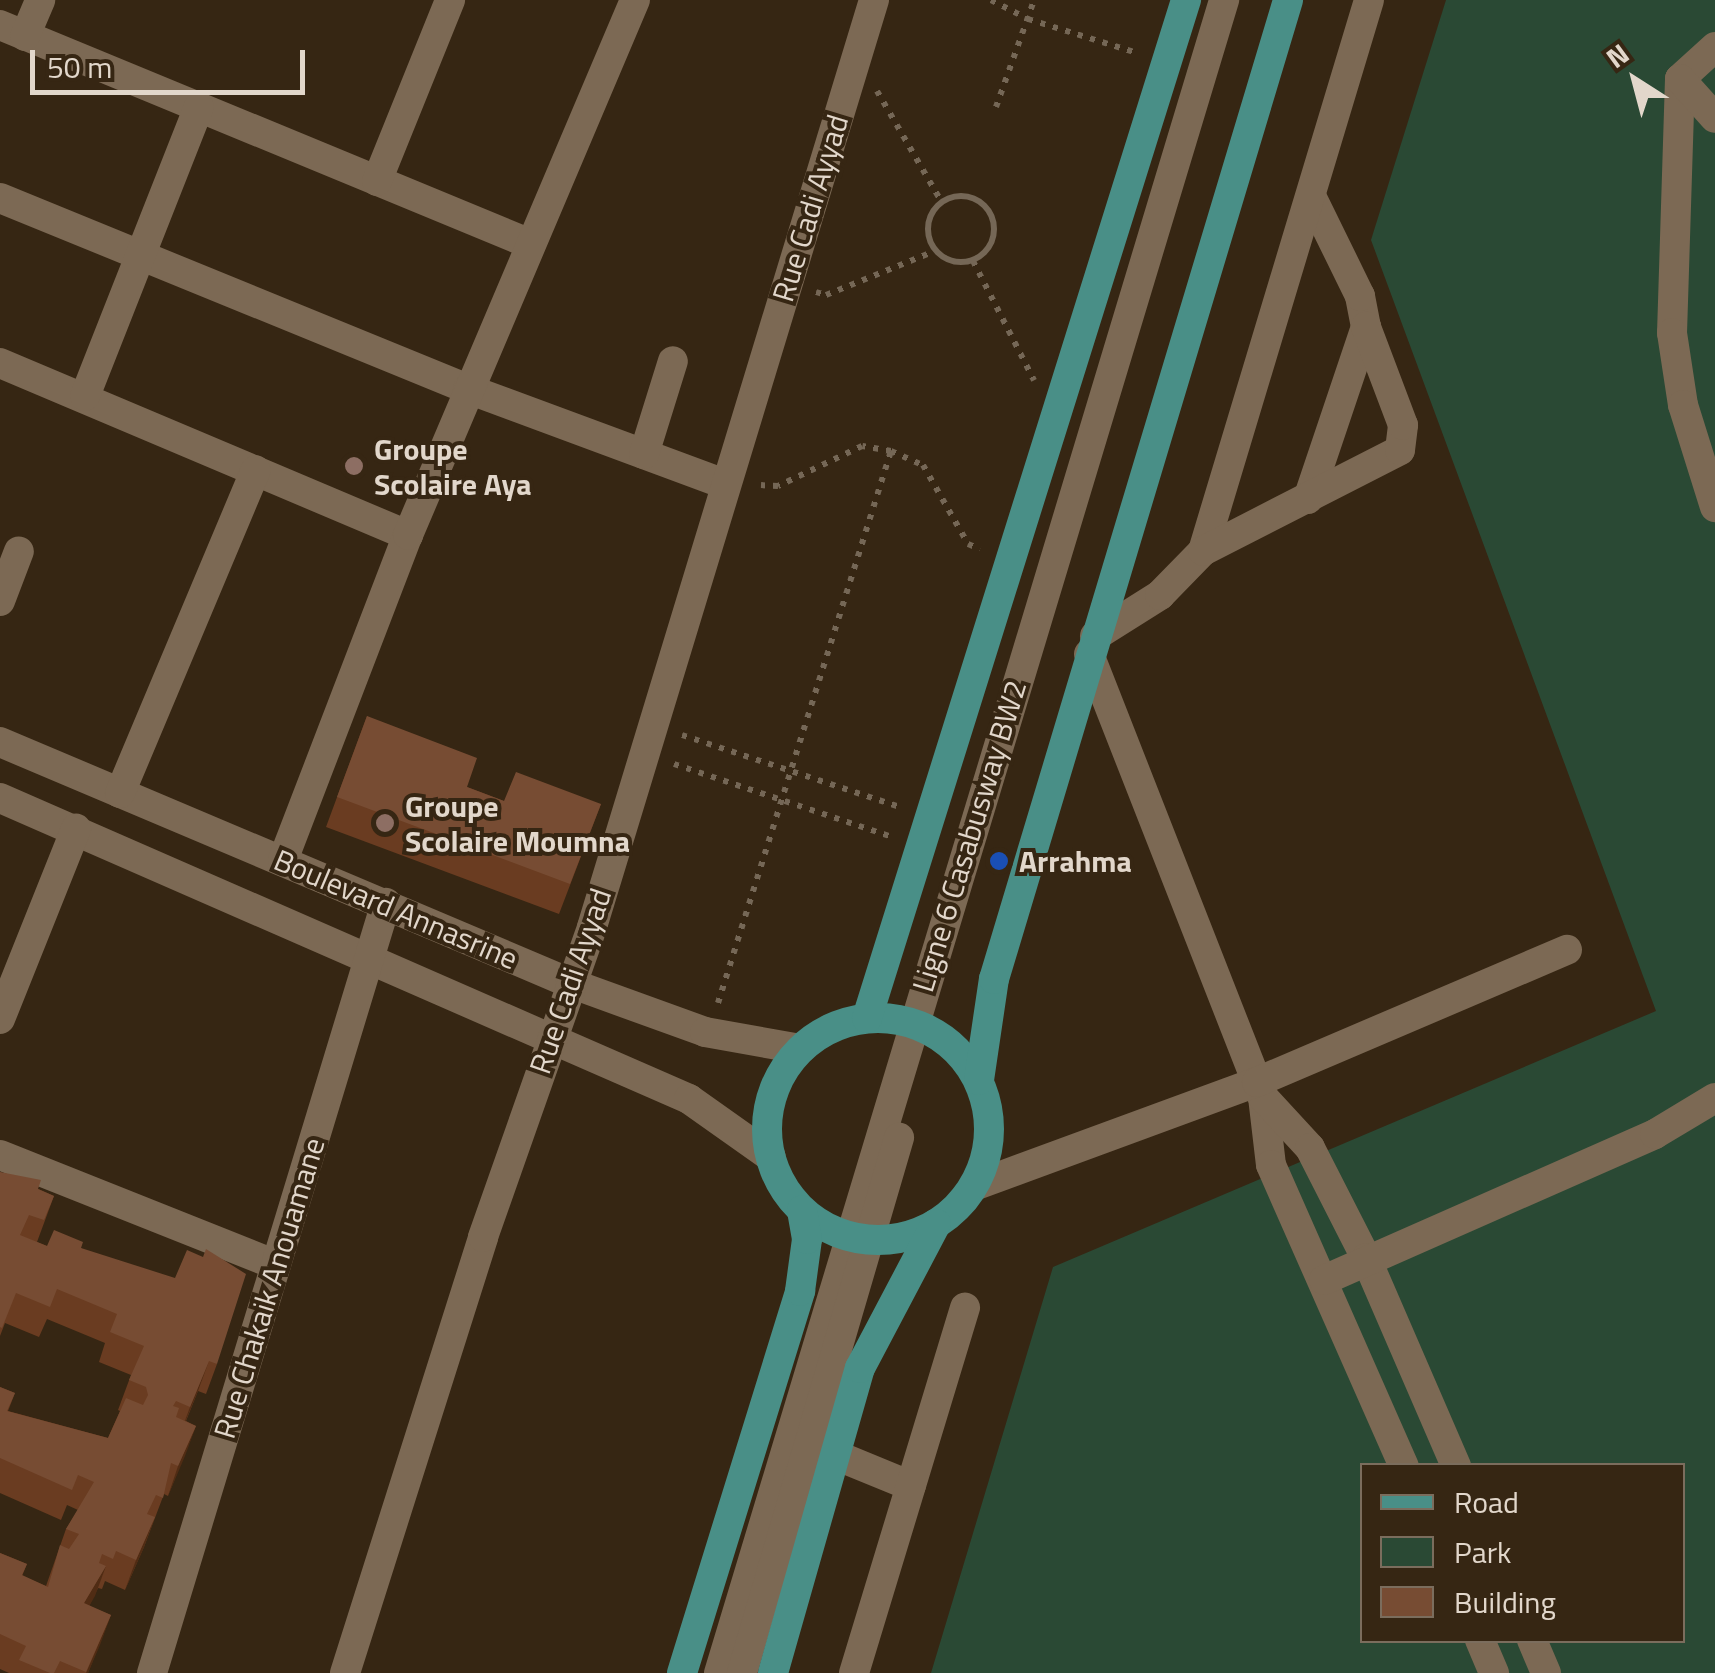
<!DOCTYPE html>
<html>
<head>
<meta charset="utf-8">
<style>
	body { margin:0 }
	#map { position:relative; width:1715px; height:1673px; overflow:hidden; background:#362613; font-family:"Titillium Web",sans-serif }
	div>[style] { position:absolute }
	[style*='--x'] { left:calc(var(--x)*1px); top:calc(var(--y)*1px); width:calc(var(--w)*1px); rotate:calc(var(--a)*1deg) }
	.green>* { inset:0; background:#2a4934 }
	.path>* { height:6px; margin-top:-3px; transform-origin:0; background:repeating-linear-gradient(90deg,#756756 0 5px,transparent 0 13px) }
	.path>.ring { margin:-3px; padding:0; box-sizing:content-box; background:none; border:6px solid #756756; border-radius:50% }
	.minor>* { height:30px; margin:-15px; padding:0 15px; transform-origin:15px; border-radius:15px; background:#7c6954 }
	.major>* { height:30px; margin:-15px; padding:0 15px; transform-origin:15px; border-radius:15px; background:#498f87 }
	.major>.ring { margin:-15px; padding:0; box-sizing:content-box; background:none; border:30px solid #498f87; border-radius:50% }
	.wall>* { inset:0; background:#6a3c21 }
	.shaded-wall>* { inset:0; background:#502c14 }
	.building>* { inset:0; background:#774c33 }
	.dots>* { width:28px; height:28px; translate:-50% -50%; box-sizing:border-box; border:5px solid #362613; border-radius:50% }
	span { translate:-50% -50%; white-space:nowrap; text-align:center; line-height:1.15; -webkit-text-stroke:8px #362613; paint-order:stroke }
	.street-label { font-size:30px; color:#e2d7cb }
	.poi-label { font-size:30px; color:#e2d7cb; font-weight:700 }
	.left { translate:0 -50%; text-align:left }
	.legend { position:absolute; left:1360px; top:1463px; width:325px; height:180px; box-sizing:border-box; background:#362613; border:2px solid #7b6d5d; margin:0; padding:12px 18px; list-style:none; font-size:30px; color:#e2d7cb }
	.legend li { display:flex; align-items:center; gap:20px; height:50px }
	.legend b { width:50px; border:2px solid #7b6d5d }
	.north { position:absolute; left:1585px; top:30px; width:100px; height:100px; -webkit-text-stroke:8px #362613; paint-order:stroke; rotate:324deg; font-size:28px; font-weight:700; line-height:40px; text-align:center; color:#e2d7cb }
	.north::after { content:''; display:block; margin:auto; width:35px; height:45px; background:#e2d7cb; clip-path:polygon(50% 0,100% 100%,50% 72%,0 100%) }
	.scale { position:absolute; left:30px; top:50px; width:275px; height:45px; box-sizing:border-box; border:5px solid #e2d7cb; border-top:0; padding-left:12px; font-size:30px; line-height:35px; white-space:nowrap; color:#e2d7cb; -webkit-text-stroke:8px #362613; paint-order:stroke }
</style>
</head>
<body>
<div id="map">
	<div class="green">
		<i style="clip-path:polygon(evenodd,1446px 0,1715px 0,1715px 1673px,931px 1673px,1053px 1267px,1656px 1011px,1371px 240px,1446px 0,1362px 1466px,1682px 1466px,1682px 1640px,1362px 1640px,1362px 1466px)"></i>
	</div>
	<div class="path">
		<i style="--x:991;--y:0;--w:42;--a:27.2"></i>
		<i style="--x:1028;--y:19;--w:114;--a:17.3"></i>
		<i style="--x:877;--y:91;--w:127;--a:59.8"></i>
		<i style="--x:996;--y:107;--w:114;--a:-70.4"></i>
		<i class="ring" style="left:928px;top:196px;width:60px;height:60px"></i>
		<i style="--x:973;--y:261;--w:134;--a:62.9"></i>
		<i style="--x:816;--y:292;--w:10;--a:17"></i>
		<i style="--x:826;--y:295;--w:118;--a:-22"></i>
		<i style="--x:891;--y:451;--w:35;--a:24"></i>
		<i style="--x:923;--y:465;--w:91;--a:60.3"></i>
		<i style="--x:968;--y:544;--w:13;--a:23"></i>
		<i style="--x:682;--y:735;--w:233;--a:18.3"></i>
		<i style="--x:674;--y:764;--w:227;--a:18.5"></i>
		<i style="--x:718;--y:1003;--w:578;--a:-72.6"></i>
		<i style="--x:891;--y:451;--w:29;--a:-170"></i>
		<i style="--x:862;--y:446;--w:93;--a:154.5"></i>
		<i style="--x:778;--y:486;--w:17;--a:-177"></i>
	</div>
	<div class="minor">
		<i style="--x:0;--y:25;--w:571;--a:22.43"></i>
		<i style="--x:25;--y:36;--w:39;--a:-67"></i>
		<i style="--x:1715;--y:47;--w:47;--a:137.6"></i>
		<i style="--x:1680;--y:79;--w:254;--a:91.8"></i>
		<i style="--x:1672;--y:333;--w:73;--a:81.3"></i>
		<i style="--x:1683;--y:405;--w:107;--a:72.6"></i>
		<i style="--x:1680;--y:79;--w:52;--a:48.1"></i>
		<i style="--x:377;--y:181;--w:195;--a:-68"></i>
		<i style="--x:0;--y:198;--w:505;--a:22.2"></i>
		<i style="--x:468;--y:389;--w:274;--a:20.3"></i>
		<i style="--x:0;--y:363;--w:443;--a:22.9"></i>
		<i style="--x:85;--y:396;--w:311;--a:-68.5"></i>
		<i style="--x:644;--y:454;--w:97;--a:-72.7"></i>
		<i style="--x:1308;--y:499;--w:182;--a:-71.4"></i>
		<i style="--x:1366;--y:327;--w:32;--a:-101"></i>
		<i style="--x:1360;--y:296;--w:111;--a:-116.1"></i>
		<i style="--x:1203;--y:551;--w:575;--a:-73.23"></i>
		<i style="--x:0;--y:601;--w:53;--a:-69.2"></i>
		<i style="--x:1095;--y:636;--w:77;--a:-32.2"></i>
		<i style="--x:1160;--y:595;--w:62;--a:-45.7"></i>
		<i style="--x:1203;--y:551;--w:221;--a:-27.1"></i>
		<i style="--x:1400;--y:450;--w:25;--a:-83"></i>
		<i style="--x:1403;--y:425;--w:105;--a:-110.7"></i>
		<i style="--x:1089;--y:654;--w:476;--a:68.6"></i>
		<i style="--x:1263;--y:1097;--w:68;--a:83.3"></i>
		<i style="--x:1271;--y:1165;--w:329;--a:66.2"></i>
		<i style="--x:0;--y:742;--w:619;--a:22.92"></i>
		<i style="--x:570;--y:983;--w:144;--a:19.9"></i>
		<i style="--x:705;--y:1032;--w:97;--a:10.1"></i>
		<i style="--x:120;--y:793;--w:350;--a:-67.2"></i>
		<i style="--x:0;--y:798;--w:752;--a:23.6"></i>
		<i style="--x:689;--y:1099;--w:100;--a:35.3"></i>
		<i style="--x:283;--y:860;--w:348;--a:-69"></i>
		<i style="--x:408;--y:535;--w:581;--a:-67.01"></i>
		<i style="--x:0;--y:1019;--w:205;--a:-68.2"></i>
		<i style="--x:1263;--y:1097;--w:69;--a:47.3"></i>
		<i style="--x:1310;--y:1148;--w:123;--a:63"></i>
		<i style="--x:1366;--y:1258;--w:227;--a:66.6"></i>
		<i style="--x:0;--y:1155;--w:297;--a:21.7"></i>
		<i style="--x:974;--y:1186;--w:302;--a:-20.2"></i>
		<i style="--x:1257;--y:1082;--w:337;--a:-23.1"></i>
		<i style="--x:1324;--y:1280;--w:362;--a:-23.8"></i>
		<i style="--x:1655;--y:1134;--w:70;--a:-31"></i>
		<i style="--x:833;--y:1454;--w:84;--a:22.3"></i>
		<i style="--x:1480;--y:1640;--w:36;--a:67"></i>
		<i style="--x:1532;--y:1640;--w:36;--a:67"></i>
		<i style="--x:152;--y:1673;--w:805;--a:-73.1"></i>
		<i style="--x:345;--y:1673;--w:457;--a:-72.4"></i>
		<i style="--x:483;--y:1237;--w:329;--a:-70.6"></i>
		<i style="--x:592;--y:927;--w:969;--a:-73.08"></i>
		<i style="--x:719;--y:1673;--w:1748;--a:-73.2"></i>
		<i style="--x:742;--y:1673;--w:558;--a:-73.65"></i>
		<i style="--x:854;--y:1673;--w:382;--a:-73.1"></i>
	</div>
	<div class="major">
		<i class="ring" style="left:767px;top:1018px;width:192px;height:192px"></i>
		<i style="--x:867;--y:1018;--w:1067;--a:-72.6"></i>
		<i style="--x:979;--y:1080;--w:102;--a:-81.6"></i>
		<i style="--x:994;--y:979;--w:1022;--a:-73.28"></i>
		<i style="--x:682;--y:1673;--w:400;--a:-72.8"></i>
		<i style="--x:800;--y:1291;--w:52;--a:-82.3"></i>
		<i style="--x:807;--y:1239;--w:29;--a:-100"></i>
		<i style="--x:773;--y:1673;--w:317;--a:-74.1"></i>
		<i style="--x:860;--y:1368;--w:163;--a:-62.2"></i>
	</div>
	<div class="wall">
		<i style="clip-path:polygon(367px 716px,467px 787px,504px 801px,601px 804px,559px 914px,326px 827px)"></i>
		<i style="clip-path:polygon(0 1172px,54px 1196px,37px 1242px,47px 1246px,81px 1248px,217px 1364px,206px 1394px,198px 1391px,186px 1421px,196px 1426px,168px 1496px,164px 1494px,144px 1547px,125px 1590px,105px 1581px,102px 1589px,98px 1588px,89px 1606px,111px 1615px,88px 1673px,9px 1673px,0 1669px,0 1553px,27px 1564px,22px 1576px,46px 1586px,66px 1529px,78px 1510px,67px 1505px,61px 1520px,0 1493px,0 1387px,15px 1393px,8px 1411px,108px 1438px,120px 1411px,118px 1410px,131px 1375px,99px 1362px,105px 1343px,47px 1319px,39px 1337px,5px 1323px,0 1336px)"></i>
	</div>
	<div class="shaded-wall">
		<i style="clip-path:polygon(209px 1361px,198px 1391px,179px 1437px,190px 1407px)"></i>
		<i style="clip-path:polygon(196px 1426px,185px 1456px,168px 1496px,178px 1466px)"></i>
		<i style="clip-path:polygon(155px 1517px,144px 1547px,125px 1590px,136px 1560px)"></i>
		<i style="clip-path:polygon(106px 1566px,95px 1596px,73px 1634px,84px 1603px)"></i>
		<i style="clip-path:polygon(111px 1615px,100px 1645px,88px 1673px,86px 1673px)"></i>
	</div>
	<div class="building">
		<i style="clip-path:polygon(367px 716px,477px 758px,467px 787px,504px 801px,516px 772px,601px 804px,570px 884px,337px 797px)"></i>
		<i style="clip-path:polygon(0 1172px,41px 1180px,38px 1189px,54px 1196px,44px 1220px,29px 1215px,20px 1235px,47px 1246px,54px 1230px,83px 1242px,81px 1248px,175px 1278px,187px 1250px,203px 1257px,206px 1249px,246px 1274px,217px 1364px,209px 1361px,190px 1407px,176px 1401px,173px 1406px,179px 1408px,176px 1417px,196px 1426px,178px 1466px,171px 1463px,163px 1498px,156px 1495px,147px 1514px,155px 1517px,136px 1560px,116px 1551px,113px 1559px,102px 1554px,99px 1563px,106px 1566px,84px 1603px,111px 1615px,86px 1672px,60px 1661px,54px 1673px,50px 1673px,19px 1660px,26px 1646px,0 1634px,0 1553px,27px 1564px,22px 1575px,48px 1587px,60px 1545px,69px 1549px,79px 1534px,66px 1529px,94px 1482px,78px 1475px,72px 1490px,0 1458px,0 1387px,15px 1393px,7px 1411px,108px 1438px,126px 1398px,143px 1405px,148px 1395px,146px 1387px,129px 1380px,144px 1346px,110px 1332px,117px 1314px,57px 1289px,50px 1307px,16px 1293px,2px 1328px,0 1327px)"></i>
	</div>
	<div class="dots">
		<i style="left:354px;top:466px;background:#8d6e63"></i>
		<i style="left:385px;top:823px;background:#8d6e63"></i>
		<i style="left:999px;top:861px;background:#1a4fb4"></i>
	</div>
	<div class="street-label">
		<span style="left:810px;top:208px;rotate:-73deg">Rue Cadi Ayyad</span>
		<span style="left:969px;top:836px;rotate:-73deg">Ligne 6 Casabusway BW2</span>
		<span style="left:396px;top:909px;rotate:23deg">Boulevard Annasrine</span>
		<span style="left:570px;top:981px;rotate:-71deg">Rue Cadi Ayyad</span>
		<span style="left:269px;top:1288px;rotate:-73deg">Rue Chakaik Anouamane</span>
	</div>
	<div class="poi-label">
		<span class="left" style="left:374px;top:466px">Groupe<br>Scolaire Aya</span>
		<span class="left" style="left:405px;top:823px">Groupe<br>Scolaire Moumna</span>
		<span class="left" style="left:1019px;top:861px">Arrahma</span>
	</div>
	<ul class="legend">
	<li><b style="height:12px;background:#498f87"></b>Road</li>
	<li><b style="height:28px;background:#2a4934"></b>Park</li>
	<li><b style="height:28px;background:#774c33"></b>Building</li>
	</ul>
	<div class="north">N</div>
	<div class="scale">50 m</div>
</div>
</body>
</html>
